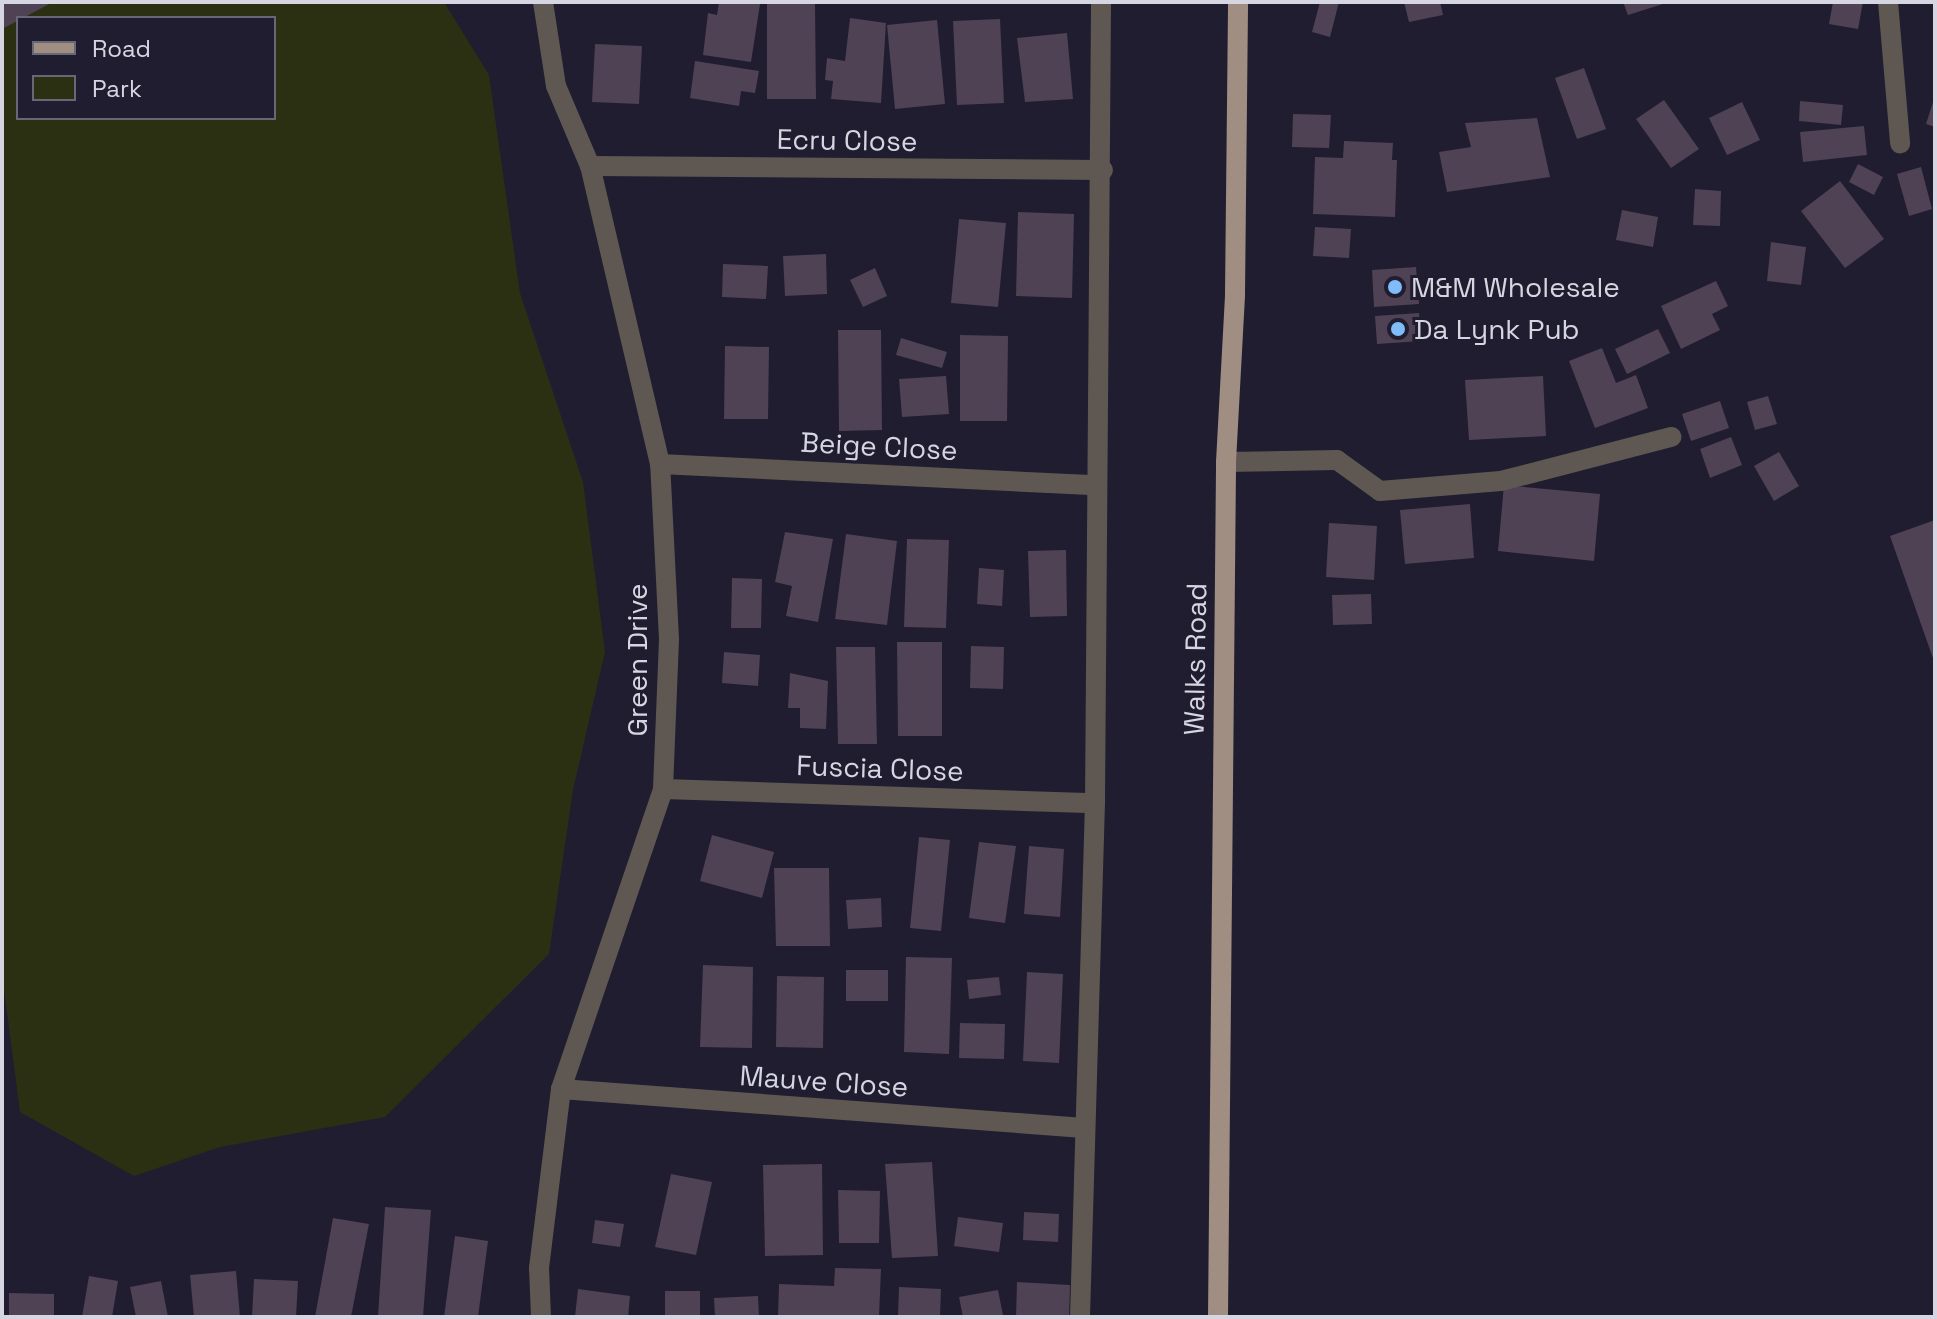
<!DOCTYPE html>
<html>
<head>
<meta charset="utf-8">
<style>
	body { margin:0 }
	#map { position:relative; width:1937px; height:1319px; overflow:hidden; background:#1f1d2f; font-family:"Space Grotesk",sans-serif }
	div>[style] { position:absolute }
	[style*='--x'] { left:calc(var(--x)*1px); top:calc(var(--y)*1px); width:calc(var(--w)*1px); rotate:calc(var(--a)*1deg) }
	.green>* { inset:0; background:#2b3012 }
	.building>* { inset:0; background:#4f4254 }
	.street>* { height:20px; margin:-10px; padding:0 10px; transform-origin:10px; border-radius:10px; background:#5f5751 }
	.primary>* { height:20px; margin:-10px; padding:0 10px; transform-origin:10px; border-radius:10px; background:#9f8e81 }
	.dots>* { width:22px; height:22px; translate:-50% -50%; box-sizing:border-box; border:4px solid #1f1d2f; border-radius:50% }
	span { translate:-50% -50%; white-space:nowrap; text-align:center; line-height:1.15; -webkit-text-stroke:6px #1f1d2f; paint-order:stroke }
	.street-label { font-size:28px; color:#d6d6e2 }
	.poi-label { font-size:28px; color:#d6d6e2 }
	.left { translate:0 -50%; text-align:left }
	.frame { position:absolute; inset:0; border:4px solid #d6d6e2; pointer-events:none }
	.legend { position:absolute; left:16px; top:16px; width:260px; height:104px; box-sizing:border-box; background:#1f1d2f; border:2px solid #686777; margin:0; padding:10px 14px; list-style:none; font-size:24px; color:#d6d6e2 }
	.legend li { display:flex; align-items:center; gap:16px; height:40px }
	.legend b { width:40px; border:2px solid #686777 }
</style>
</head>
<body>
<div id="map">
	<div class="green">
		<i style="clip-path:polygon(evenodd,2px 2px,444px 2px,489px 75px,520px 293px,583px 482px,605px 652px,573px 790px,549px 954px,385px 1117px,220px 1147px,134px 1176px,20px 1112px,2px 974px,2px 2px,18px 18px,274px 18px,274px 118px,18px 118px,18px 18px)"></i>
	</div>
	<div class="building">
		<i style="clip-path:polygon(2px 2px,53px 2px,2px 29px)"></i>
		<i style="clip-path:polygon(719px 2px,760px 4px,751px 62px,703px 55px,708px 13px,717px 15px)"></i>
		<i style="clip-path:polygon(1320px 2px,1339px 2px,1330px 37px,1312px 32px)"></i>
		<i style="clip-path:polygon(1404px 2px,1440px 2px,1443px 15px,1409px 22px)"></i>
		<i style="clip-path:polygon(1623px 2px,1666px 2px,1666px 3px,1628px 15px)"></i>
		<i style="clip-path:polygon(1833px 2px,1863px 2px,1858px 29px,1829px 24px)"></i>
		<i style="clip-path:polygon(767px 3px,815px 3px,816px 99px,767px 99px)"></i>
		<i style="clip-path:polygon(850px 18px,886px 23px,881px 103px,831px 99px,833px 81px,825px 80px,827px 58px,845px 61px)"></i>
		<i style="clip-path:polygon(1000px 19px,1004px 103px,957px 105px,953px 21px)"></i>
		<i style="clip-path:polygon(937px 20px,945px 104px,895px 109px,887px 25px)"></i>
		<i style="clip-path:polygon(1067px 33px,1073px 99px,1025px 102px,1017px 38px)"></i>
		<i style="clip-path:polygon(595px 44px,642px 46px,639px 104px,592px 102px)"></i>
		<i style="clip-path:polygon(695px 61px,759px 71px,755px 93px,741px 91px,739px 106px,690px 98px)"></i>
		<i style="clip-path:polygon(1584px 68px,1606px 129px,1577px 139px,1555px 78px)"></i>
		<i style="clip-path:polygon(1934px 99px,1935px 99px,1935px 127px,1926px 124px)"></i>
		<i style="clip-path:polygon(1664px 100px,1699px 149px,1671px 168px,1636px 119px)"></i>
		<i style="clip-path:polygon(1800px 101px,1843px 105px,1841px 125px,1799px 121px)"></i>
		<i style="clip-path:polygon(1742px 102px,1760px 140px,1727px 155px,1709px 118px)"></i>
		<i style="clip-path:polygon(1293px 114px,1331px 115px,1329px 148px,1292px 147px)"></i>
		<i style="clip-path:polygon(1537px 118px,1550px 177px,1447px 192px,1439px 152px,1471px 147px,1465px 123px)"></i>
		<i style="clip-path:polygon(1864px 126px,1867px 155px,1803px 162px,1800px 132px)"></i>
		<i style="clip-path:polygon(1344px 141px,1393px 143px,1392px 160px,1397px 160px,1395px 217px,1313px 214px,1315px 157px,1343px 158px)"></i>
		<i style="clip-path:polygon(1858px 164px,1883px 177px,1874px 195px,1849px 182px)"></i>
		<i style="clip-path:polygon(1921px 167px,1932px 209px,1909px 216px,1897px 174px)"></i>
		<i style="clip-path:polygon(1840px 181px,1884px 239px,1845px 268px,1801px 211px)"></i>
		<i style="clip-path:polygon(1695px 189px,1721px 191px,1720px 226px,1693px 225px)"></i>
		<i style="clip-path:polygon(1622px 210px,1658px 217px,1653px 247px,1616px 240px)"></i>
		<i style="clip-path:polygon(1018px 212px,1074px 214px,1072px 298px,1016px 296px)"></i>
		<i style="clip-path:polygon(959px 219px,1006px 223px,998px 307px,951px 303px)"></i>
		<i style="clip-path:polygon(1315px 227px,1351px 229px,1349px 258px,1313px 256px)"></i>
		<i style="clip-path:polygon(1771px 242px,1806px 247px,1801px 285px,1767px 281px)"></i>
		<i style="clip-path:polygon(826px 254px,827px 294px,785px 296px,783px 256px)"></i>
		<i style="clip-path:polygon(723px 264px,768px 266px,766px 299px,722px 297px)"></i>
		<i style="clip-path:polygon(1416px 267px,1419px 304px,1374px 307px,1372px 270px)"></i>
		<i style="clip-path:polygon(875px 268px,887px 296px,863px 307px,850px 280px)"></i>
		<i style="clip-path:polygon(1716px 281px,1728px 306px,1712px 314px,1720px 330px,1681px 349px,1661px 306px)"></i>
		<i style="clip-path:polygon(1419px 313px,1421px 341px,1377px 344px,1375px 316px)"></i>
		<i style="clip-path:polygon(1658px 329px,1670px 353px,1627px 374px,1615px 349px)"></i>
		<i style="clip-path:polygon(838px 330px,881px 330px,882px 430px,839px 431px)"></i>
		<i style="clip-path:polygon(960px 335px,1008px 336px,1007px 421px,960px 421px)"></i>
		<i style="clip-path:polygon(901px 338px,947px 352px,942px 368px,896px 355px)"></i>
		<i style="clip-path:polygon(725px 346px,769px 347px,768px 419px,724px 419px)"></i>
		<i style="clip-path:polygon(1602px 348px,1616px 383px,1636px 375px,1648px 408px,1595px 428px,1569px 361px)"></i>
		<i style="clip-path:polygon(946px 376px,949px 414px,902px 417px,899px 379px)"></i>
		<i style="clip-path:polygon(1543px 376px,1546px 436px,1469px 440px,1465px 380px)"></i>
		<i style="clip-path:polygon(1768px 396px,1777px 424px,1755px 430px,1747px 402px)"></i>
		<i style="clip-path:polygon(1720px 401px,1729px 428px,1691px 441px,1682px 414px)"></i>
		<i style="clip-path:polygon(1731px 437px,1742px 465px,1710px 478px,1700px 449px)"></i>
		<i style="clip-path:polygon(1779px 452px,1799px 486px,1774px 501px,1754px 466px)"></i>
		<i style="clip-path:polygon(1504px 485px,1600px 494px,1594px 561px,1498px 551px)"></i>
		<i style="clip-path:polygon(1470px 504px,1474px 558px,1405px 564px,1400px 510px)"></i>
		<i style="clip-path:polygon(1935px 520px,1935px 664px,1890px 536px)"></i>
		<i style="clip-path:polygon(1329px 523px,1377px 526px,1374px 580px,1326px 577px)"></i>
		<i style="clip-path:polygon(785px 532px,833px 539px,818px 622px,786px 616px,792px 586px,775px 582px)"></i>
		<i style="clip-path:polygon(846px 534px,897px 541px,887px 625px,835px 619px)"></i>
		<i style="clip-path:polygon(907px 539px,949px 540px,946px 628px,904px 627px)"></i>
		<i style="clip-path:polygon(1066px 550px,1067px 616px,1030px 617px,1028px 551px)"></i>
		<i style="clip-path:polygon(979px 568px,1004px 570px,1002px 606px,977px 604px)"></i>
		<i style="clip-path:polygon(732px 578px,762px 579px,761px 628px,731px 628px)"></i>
		<i style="clip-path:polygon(1371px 594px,1372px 624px,1333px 625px,1332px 595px)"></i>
		<i style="clip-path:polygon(897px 642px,942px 642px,942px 736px,898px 736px)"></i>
		<i style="clip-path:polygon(971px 646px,1004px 647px,1003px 689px,970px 688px)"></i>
		<i style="clip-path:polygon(836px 647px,875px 647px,877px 744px,838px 744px)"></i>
		<i style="clip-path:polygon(724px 652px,760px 655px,758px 686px,722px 683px)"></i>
		<i style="clip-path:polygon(790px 673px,828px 681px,826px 729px,800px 728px,800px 708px,788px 708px)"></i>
		<i style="clip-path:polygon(712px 835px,774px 852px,762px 898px,700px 881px)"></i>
		<i style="clip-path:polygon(919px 837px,950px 840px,941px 931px,910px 928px)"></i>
		<i style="clip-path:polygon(979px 842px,1016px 846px,1005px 923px,969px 918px)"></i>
		<i style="clip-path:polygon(1029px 846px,1064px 849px,1060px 917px,1024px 914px)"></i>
		<i style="clip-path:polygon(774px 868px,829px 868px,830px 946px,776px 946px)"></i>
		<i style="clip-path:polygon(881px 898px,882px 927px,848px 929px,846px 900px)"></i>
		<i style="clip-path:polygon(906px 957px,952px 958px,949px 1054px,904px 1052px)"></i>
		<i style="clip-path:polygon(703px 965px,753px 967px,752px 1048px,700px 1047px)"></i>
		<i style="clip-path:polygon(846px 970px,888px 970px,888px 1001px,846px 1001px)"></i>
		<i style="clip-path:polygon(1027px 972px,1063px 974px,1059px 1063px,1023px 1061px)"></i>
		<i style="clip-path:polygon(777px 976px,824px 977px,823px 1048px,776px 1047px)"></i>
		<i style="clip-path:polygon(999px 977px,1001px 995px,969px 999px,967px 980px)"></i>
		<i style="clip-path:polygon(960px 1023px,1005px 1024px,1004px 1059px,959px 1058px)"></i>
		<i style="clip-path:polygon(932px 1162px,938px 1256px,892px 1258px,885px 1164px)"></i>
		<i style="clip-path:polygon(822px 1164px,823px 1255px,765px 1256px,763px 1165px)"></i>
		<i style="clip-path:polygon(671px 1174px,712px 1182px,696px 1255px,655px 1247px)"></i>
		<i style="clip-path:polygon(838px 1190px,880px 1191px,879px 1243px,839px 1243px)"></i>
		<i style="clip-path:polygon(385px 1207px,431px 1210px,423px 1317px,378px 1317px)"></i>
		<i style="clip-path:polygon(1024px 1212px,1059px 1214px,1058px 1242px,1023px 1240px)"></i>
		<i style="clip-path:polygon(958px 1217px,1003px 1223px,999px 1252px,954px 1246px)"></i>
		<i style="clip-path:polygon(333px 1218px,369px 1224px,351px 1317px,315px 1317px)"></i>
		<i style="clip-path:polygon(595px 1220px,624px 1224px,620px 1247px,592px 1243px)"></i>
		<i style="clip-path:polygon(455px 1236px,488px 1241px,478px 1317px,444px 1317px)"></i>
		<i style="clip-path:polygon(835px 1268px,881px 1269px,879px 1317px,778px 1317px,779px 1284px,834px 1286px)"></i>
		<i style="clip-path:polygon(236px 1271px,240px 1317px,194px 1317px,190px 1275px)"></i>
		<i style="clip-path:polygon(89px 1276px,118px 1281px,112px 1317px,82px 1317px)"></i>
		<i style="clip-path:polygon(254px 1279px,298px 1281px,296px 1317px,252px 1317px)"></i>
		<i style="clip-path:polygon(161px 1281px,168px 1317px,136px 1317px,130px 1287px)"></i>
		<i style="clip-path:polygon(1017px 1282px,1070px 1285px,1069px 1317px,1016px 1317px)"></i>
		<i style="clip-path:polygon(899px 1287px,941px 1289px,940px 1317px,898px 1317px)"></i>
		<i style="clip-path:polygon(578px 1289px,630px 1296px,628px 1317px,575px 1317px)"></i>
		<i style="clip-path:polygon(998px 1290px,1003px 1315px,963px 1317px,959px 1297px)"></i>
		<i style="clip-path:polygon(665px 1291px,700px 1291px,700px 1317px,665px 1317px)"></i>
		<i style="clip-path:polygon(9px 1293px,54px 1294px,54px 1317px,9px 1317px)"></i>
		<i style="clip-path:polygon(758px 1296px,759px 1317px,715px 1317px,714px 1298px)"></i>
	</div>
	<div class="street">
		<i style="--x:1888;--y:2;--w:142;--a:85.1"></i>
		<i style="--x:590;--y:166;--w:513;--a:0.45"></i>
		<i style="--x:1226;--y:462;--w:111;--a:-1"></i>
		<i style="--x:1337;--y:460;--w:53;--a:35.8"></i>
		<i style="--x:1380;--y:491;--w:121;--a:-4.7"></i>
		<i style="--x:1501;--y:481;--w:176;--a:-14.5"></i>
		<i style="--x:660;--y:464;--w:436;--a:2.8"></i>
		<i style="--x:663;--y:789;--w:432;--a:1.9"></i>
		<i style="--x:561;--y:1089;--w:524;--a:4.26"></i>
		<i style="--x:541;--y:1317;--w:49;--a:-92.3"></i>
		<i style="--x:539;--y:1268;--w:180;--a:-83"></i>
		<i style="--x:561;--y:1089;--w:317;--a:-71.2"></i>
		<i style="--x:663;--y:789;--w:150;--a:-87.7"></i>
		<i style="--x:669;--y:639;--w:175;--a:-92.9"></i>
		<i style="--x:660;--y:464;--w:306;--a:-103.2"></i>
		<i style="--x:590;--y:166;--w:87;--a:-113"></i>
		<i style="--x:556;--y:86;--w:85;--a:-98.8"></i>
		<i style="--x:1080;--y:1317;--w:514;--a:-88.33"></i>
		<i style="--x:1095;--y:803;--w:801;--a:-89.57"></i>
	</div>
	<div class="primary">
		<i style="--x:1218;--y:1317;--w:855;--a:-89.46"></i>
		<i style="--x:1226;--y:462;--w:168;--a:-86.9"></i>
		<i style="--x:1235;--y:294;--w:292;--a:-89.4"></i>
	</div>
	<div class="dots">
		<i style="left:1395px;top:287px;background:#81bcfa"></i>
		<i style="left:1398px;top:329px;background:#81bcfa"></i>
	</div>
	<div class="street-label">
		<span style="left:847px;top:140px;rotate:1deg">Ecru Close</span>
		<span style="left:879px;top:446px;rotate:3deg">Beige Close</span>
		<span style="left:1195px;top:659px;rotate:-89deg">Walks Road</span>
		<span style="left:637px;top:660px;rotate:-90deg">Green Drive</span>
		<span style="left:880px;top:768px;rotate:2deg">Fuscia Close</span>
		<span style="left:824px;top:1081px;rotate:4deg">Mauve Close</span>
	</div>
	<div class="poi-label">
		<span class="left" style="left:1411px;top:287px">M&amp;M Wholesale</span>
		<span class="left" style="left:1414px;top:329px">Da Lynk Pub</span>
	</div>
	<div class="frame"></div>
	<ul class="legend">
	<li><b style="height:10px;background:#9f8e81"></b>Road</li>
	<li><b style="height:22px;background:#2b3012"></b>Park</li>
	</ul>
</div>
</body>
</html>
